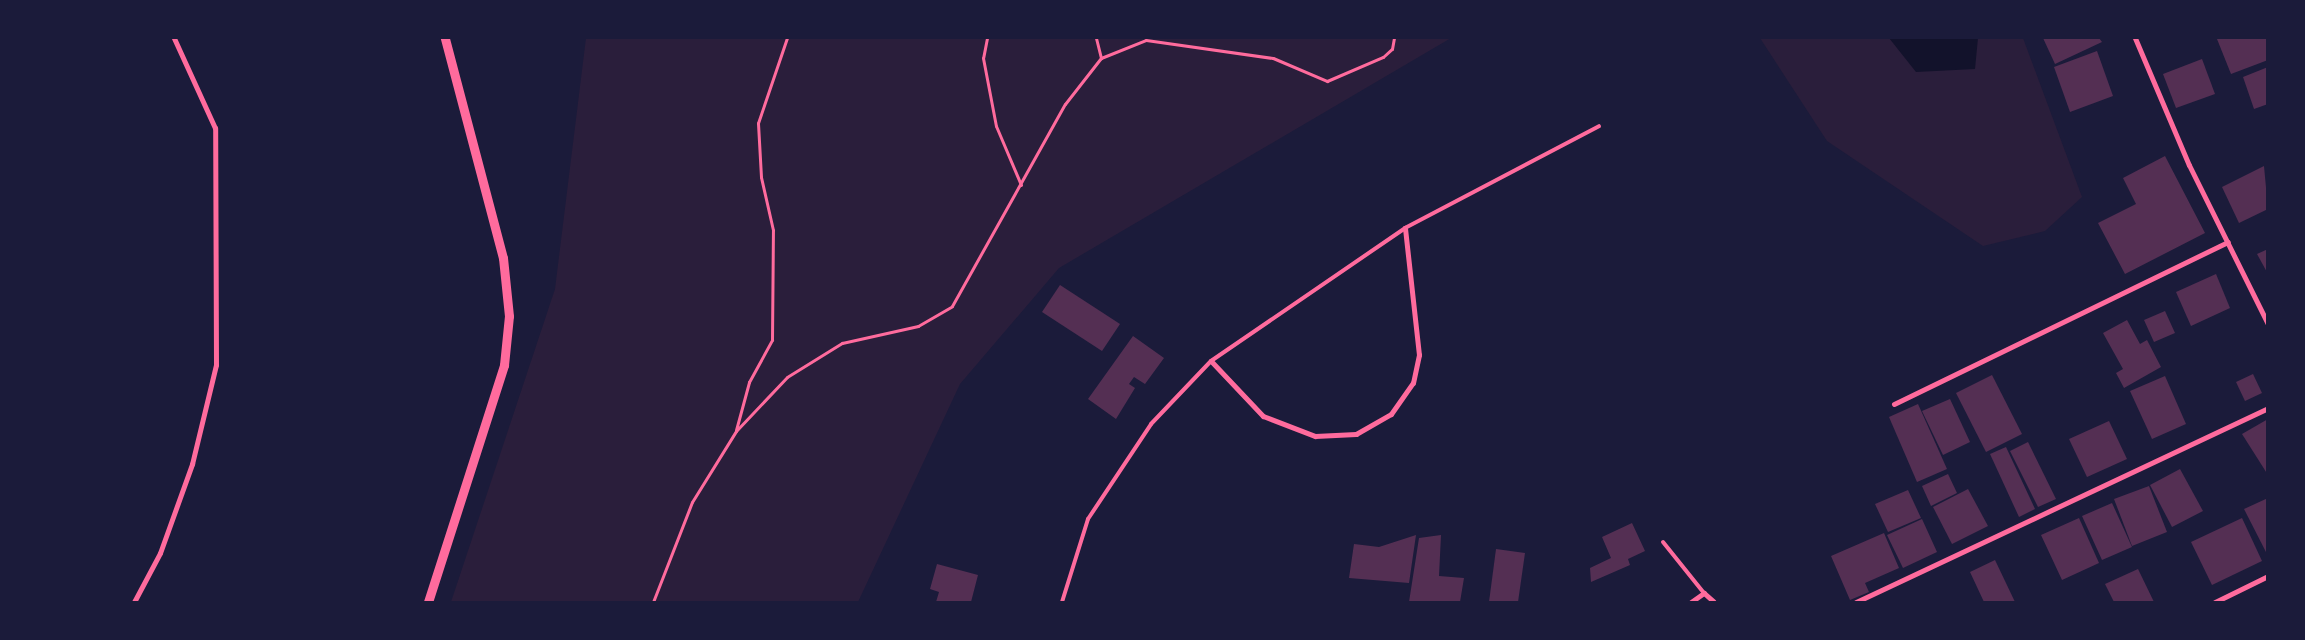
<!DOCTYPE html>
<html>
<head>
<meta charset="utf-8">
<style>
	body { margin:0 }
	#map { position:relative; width:2305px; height:640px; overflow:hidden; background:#1b1b3a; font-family:"Crimson Pro",serif }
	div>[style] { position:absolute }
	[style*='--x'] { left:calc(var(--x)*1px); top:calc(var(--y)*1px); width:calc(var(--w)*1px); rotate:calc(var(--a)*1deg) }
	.green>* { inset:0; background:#2a1e3b }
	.water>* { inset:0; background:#12122b }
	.building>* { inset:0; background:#542f53 }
	.path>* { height:3px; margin:-1.5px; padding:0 1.5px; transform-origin:1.5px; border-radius:1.5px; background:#ff6b9d }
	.service>* { height:4px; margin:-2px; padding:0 2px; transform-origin:2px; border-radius:2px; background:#ff6b9d }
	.minor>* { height:5px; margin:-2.5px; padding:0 2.5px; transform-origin:2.5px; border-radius:2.5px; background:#ff6b9d }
	.tertiary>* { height:9px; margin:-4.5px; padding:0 4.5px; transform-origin:4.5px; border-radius:4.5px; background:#ff6b9d }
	span { translate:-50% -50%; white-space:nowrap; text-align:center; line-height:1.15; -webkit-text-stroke:5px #1b1b3a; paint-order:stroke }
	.frame { position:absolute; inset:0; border:39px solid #1b1b3a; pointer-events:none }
</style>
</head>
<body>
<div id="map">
	<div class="green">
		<i style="clip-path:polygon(586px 38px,1451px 38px,1059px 268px,960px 384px,858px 602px,451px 602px,555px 289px)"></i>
		<i style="clip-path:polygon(1760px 38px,2023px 38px,2082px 197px,2045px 231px,1983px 246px,1827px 141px)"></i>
	</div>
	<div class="water">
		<i style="clip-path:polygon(1889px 38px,1978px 38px,1975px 69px,1916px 72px)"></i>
	</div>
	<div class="building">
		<i style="clip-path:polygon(2043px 38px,2099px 38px,2102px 42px,2055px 64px)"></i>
		<i style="clip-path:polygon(2268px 38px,2268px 60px,2231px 74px,2217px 39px)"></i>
		<i style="clip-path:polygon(2097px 51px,2113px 96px,2070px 112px,2054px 67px)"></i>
		<i style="clip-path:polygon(2202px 59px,2215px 94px,2176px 108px,2163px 74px)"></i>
		<i style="clip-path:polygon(2268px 67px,2268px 104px,2254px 109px,2243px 77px)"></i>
		<i style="clip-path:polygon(2165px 156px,2205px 233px,2125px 274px,2098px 223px,2136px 204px,2123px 178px)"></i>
		<i style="clip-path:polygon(2264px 166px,2268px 209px,2239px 223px,2222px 187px)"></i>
		<i style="clip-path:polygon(2268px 249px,2268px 274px,2257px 254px)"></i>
		<i style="clip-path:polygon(2216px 274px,2230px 308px,2191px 326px,2176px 292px)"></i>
		<i style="clip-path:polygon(1060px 285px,1120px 324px,1102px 351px,1042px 312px)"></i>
		<i style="clip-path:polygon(2165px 311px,2175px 333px,2154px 342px,2144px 320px)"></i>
		<i style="clip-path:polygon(2127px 320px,2140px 344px,2147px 340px,2161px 367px,2124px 388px,2116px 373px,2123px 369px,2103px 333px)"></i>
		<i style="clip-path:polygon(1133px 336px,1164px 358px,1145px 384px,1134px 377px,1129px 384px,1135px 388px,1116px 419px,1088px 399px)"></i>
		<i style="clip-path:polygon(2253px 374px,2262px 393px,2245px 401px,2236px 382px)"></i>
		<i style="clip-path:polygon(1992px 375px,2022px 434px,1986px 452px,1956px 393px)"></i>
		<i style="clip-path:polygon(2165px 376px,2186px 424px,2152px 439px,2130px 391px)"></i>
		<i style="clip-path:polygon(1950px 399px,1970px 442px,1943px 455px,1922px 411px)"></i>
		<i style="clip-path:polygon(1918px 404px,1947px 469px,1917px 482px,1889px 417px)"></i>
		<i style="clip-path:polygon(2268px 419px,2268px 475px,2242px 434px)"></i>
		<i style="clip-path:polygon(2109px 421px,2127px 459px,2087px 477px,2069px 439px)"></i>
		<i style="clip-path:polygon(2028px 442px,2056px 499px,2038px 507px,2010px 451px)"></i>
		<i style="clip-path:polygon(2006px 447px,2035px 509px,2019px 517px,1990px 454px)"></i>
		<i style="clip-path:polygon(2180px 469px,2203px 511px,2172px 527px,2150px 485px)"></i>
		<i style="clip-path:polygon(1948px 474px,1957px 493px,1931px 506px,1922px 486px)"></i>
		<i style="clip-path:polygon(2149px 486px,2167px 532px,2132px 546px,2114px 499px)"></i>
		<i style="clip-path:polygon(1968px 489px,1988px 526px,1952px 544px,1933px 507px)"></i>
		<i style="clip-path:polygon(1908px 490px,1921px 518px,1888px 532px,1875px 504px)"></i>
		<i style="clip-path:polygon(2268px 498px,2268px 556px,2244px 509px)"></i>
		<i style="clip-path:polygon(2112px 503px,2132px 547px,2102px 560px,2082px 516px)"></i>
		<i style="clip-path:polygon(2079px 518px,2099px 563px,2062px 580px,2041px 535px)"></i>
		<i style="clip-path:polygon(2242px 518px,2262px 561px,2212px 585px,2191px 542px)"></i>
		<i style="clip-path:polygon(1922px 519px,1937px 552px,1903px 568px,1887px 535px)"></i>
		<i style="clip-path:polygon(1632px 523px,1645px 551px,1628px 559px,1630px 565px,1591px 582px,1590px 568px,1611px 558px,1602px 537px)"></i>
		<i style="clip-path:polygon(1884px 533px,1899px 568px,1865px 583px,1869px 592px,1850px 600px,1831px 556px)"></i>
		<i style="clip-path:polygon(1416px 535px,1409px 583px,1349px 578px,1354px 544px,1379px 547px)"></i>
		<i style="clip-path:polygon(1441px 535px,1439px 576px,1464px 578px,1460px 602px,1409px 602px,1419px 538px)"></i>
		<i style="clip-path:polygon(1496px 549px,1525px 553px,1518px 602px,1489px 602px)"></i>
		<i style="clip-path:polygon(1995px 560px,2015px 602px,1984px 602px,1970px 572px)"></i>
		<i style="clip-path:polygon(937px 564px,978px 575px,971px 602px,936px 602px,939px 592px,930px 589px)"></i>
		<i style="clip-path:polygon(2138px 569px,2154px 602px,2114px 602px,2105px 584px)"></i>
	</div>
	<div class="path">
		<i style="--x:987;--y:38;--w:20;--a:101"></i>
		<i style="--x:983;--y:58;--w:69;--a:79.2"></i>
		<i style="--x:996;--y:126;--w:64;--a:67"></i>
		<i style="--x:1096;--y:38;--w:21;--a:76"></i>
		<i style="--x:736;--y:430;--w:50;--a:-74.8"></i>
		<i style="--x:749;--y:382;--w:48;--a:-61.3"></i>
		<i style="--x:772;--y:340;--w:110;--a:-89.5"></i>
		<i style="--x:773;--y:230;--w:54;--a:-102.8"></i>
		<i style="--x:761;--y:177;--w:54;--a:-93.2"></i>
		<i style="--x:758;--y:123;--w:90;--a:-71.2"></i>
		<i style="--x:653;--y:602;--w:107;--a:-68.7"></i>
		<i style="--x:692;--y:502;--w:84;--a:-58.2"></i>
		<i style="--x:736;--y:431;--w:74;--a:-46.6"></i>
		<i style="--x:787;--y:377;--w:65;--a:-31.7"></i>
		<i style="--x:842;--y:343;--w:78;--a:-12.6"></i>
		<i style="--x:918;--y:326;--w:39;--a:-30"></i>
		<i style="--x:952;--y:306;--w:231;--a:-60.8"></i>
		<i style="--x:1065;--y:104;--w:58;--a:-52"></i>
		<i style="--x:1101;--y:58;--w:48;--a:-21.8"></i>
		<i style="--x:1146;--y:40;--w:128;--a:8.1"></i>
		<i style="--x:1273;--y:58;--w:59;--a:23.1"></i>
		<i style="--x:1327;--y:81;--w:61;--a:-23.2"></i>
		<i style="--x:1383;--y:57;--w:12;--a:-42"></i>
		<i style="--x:1392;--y:49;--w:11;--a:-80"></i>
	</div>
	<div class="service">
		<i style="--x:1663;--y:542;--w:65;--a:51.2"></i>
		<i style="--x:1062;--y:602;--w:87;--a:-72.6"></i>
		<i style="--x:1088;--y:519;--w:114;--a:-56.4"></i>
		<i style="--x:1151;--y:424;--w:87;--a:-46.4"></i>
		<i style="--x:1211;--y:361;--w:235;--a:-34.4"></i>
		<i style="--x:1405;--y:228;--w:219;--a:-27.7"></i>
	</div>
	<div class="minor">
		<i style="--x:2135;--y:38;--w:138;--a:67"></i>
		<i style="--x:2189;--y:165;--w:178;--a:63.6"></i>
		<i style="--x:1211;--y:361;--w:76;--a:46.6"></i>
		<i style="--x:1263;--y:416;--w:56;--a:21"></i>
		<i style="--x:1315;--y:436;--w:41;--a:-2.8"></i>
		<i style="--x:1356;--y:434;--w:40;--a:-29.7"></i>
		<i style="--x:1391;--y:414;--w:38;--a:-55"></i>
		<i style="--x:1413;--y:383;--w:29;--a:-78"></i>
		<i style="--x:1419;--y:355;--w:128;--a:-96.3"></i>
		<i style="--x:1894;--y:404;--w:371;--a:-25.9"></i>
		<i style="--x:134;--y:602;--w:55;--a:-62"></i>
		<i style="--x:160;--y:553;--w:95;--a:-70.2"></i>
		<i style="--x:192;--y:464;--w:102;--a:-76.4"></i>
		<i style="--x:216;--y:365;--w:237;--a:-90.2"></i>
		<i style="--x:215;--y:128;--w:99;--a:-114.5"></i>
		<i style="--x:1691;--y:602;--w:16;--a:-35"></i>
		<i style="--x:1704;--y:593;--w:13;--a:42"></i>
		<i style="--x:1856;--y:602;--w:455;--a:-25.2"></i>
		<i style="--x:2215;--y:602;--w:59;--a:-26.1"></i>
	</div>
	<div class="tertiary">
		<i style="--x:428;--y:602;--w:249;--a:-72.2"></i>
		<i style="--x:504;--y:365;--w:49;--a:-84.2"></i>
		<i style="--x:509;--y:316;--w:58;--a:-95.9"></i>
		<i style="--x:503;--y:258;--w:228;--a:-104.8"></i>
	</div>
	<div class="frame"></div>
</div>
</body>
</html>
